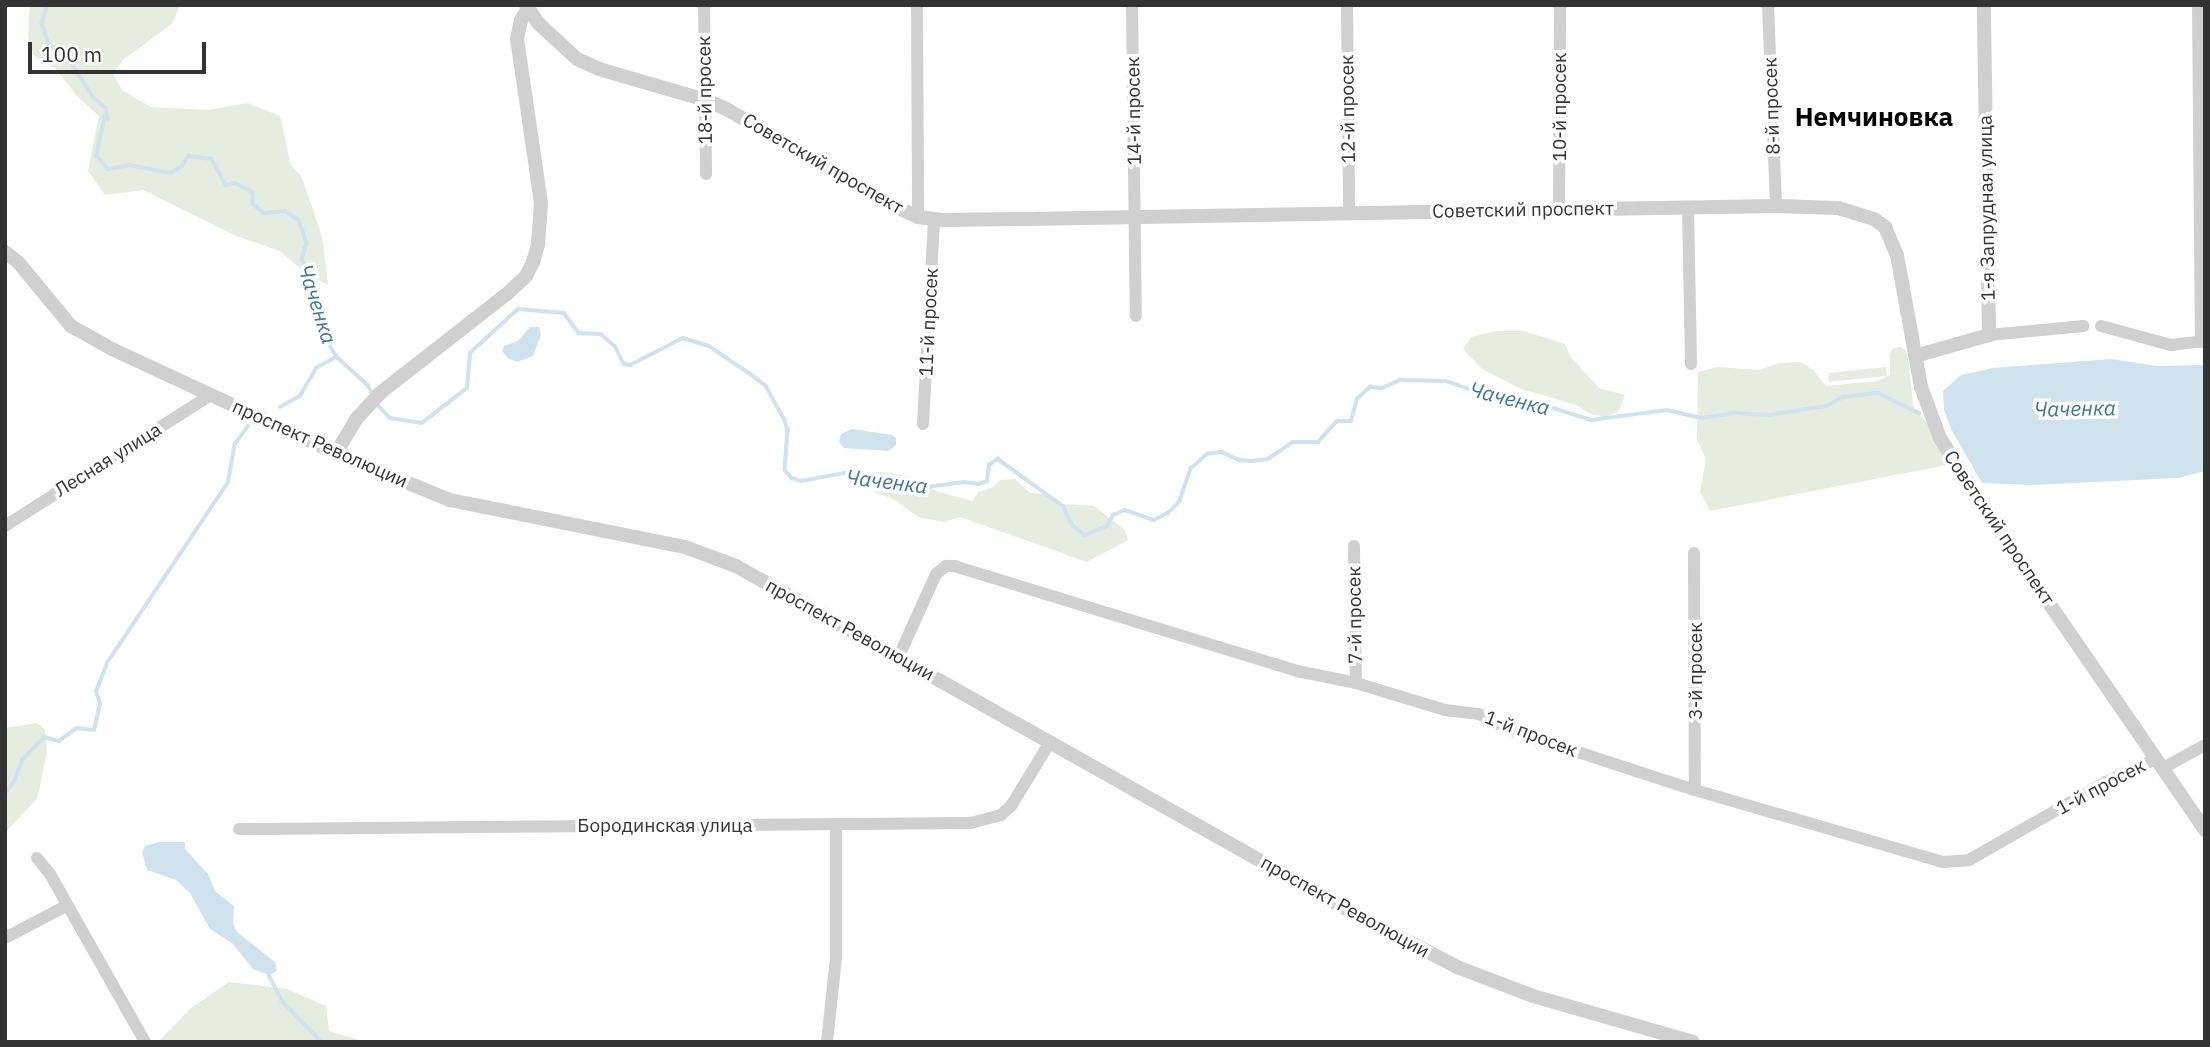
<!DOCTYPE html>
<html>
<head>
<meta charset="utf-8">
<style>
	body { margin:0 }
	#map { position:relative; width:2210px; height:1047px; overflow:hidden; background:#fff; font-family:"IBM Plex Sans",sans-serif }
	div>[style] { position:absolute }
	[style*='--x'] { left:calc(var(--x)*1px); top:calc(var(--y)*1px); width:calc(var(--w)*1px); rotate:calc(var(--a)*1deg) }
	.green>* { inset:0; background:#e6ecdf }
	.water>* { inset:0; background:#cfe2ee }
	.stream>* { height:3.5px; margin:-1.75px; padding:0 1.75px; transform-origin:1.75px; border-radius:1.75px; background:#cfe2ee }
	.minor>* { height:12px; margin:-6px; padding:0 6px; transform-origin:6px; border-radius:6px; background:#d0d0d0 }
	.tertiary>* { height:14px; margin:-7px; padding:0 7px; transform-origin:7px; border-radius:7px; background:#d0d0d0 }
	span { translate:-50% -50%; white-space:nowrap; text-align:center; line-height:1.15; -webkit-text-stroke:7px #fff; paint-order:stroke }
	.street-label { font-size:19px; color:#333 }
	.water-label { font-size:21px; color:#3f7597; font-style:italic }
	.district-label { font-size:26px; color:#000; font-weight:700 }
	.frame { position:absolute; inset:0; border:7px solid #333; pointer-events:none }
	.scale { position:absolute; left:28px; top:42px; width:178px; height:32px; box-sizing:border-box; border:4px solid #333; border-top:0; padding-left:9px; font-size:21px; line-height:24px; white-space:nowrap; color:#333; -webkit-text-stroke:5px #fff; paint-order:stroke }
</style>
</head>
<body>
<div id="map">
	<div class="green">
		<i style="clip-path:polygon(30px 5px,180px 5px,172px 24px,124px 59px,113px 74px,122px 90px,151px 107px,208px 110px,248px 103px,280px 116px,291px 166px,301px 175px,322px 236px,328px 285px,308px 275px,280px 251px,236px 236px,143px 190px,105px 195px,88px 171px,99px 116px,77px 96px,55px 68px,34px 56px,28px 36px)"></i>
		<i style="clip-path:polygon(1497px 331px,1524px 331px,1565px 344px,1571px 357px,1599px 388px,1625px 395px,1619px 411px,1605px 417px,1588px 413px,1576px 405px,1521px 389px,1482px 369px,1463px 349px,1471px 337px)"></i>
		<i style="clip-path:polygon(1900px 347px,1906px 351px,1909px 364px,1913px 406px,1928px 425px,1947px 465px,1710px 511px,1700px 492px,1706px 459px,1697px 440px,1698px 372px,1718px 367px,1759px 370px,1779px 363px,1801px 362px,1813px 370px,1826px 386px,1878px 381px,1890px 375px,1890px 354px,1893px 348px)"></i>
		<i style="clip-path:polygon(1886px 367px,1887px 376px,1828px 382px,1829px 373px)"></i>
		<i style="clip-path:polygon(890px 473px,909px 477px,939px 492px,973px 501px,978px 492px,993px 487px,1000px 480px,1015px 479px,1030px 493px,1045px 494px,1062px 504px,1094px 506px,1125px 530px,1128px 540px,1087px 562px,960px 517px,944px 522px,918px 517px,893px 499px,874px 492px,871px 477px,879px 472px)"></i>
		<i style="clip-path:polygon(37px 723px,45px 730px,47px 753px,37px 799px,5px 833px,5px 728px)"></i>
		<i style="clip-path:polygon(229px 982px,287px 989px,326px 1006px,329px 1031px,366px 1042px,158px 1042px,191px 1008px)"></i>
	</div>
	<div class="water">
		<i style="clip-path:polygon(530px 327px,539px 327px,541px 335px,533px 356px,517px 362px,508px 358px,502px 351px,504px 346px,518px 341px)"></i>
		<i style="clip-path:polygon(2111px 359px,2157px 366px,2205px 365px,2205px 471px,2178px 478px,2032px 485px,1982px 483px,1951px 429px,1944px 410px,1943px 391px,1961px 375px,1993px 368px)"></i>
		<i style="clip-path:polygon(852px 429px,892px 435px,896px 438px,896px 445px,889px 451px,844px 448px,839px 442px,841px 434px)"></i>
		<i style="clip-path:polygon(159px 842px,185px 842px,185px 849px,208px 874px,215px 891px,234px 906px,233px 924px,237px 932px,275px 962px,277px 971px,269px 975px,253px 969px,232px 943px,210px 929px,190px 893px,176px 880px,147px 870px,142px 852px,145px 846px)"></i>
	</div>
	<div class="stream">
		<i style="--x:48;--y:5;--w:19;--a:108"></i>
		<i style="--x:42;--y:23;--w:22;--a:72"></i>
		<i style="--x:49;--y:44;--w:28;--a:39"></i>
		<i style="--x:71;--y:62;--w:41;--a:57.8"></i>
		<i style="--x:93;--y:97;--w:17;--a:40"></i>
		<i style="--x:106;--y:108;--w:11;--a:80"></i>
		<i style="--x:108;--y:119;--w:4;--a:-146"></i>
		<i style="--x:105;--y:117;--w:40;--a:102"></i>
		<i style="--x:97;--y:156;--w:17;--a:50"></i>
		<i style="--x:108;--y:169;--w:22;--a:-10"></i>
		<i style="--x:130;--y:165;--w:41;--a:11.3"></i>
		<i style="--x:170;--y:173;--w:14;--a:-30"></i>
		<i style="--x:182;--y:166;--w:12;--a:-59"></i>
		<i style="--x:188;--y:156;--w:24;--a:7"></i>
		<i style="--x:212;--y:159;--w:30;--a:62"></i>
		<i style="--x:226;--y:185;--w:9;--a:-13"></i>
		<i style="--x:235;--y:183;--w:20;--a:27"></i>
		<i style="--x:253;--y:192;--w:12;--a:90"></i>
		<i style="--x:253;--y:204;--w:14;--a:39"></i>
		<i style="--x:264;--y:213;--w:21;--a:-5"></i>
		<i style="--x:285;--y:211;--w:17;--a:33"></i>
		<i style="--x:299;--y:220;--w:24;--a:71"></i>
		<i style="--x:307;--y:243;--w:17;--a:107"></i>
		<i style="--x:302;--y:259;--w:23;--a:59"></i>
		<i style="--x:314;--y:279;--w:58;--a:80"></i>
		<i style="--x:324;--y:336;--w:25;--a:58"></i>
		<i style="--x:337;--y:357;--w:42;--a:42.1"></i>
		<i style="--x:368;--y:385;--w:9;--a:63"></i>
		<i style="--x:377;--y:404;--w:19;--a:47"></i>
		<i style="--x:390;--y:418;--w:32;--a:9"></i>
		<i style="--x:422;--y:423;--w:57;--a:-37.9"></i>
		<i style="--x:467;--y:388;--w:35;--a:-85"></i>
		<i style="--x:470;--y:353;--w:65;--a:-42.5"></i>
		<i style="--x:518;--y:309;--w:46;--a:5"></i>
		<i style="--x:564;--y:313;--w:25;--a:53"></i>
		<i style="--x:579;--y:333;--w:22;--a:3"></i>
		<i style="--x:601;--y:334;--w:18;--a:41"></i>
		<i style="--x:615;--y:346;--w:20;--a:63"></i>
		<i style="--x:624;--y:364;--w:6;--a:9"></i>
		<i style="--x:630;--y:365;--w:59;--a:-27"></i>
		<i style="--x:683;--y:338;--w:27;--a:17"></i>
		<i style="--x:709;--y:346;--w:52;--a:34"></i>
		<i style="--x:752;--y:375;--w:18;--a:38"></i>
		<i style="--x:766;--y:386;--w:37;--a:61"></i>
		<i style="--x:784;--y:418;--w:13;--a:72"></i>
		<i style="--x:788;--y:430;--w:40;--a:94.3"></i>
		<i style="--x:785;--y:470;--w:11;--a:49"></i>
		<i style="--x:792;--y:478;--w:9;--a:18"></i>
		<i style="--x:801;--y:481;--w:50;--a:-10.4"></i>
		<i style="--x:850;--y:472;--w:79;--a:10.9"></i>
		<i style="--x:928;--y:487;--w:36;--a:-8"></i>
		<i style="--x:964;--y:482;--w:14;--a:8"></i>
		<i style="--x:978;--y:484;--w:9;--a:-18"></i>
		<i style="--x:987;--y:481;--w:16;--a:-83"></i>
		<i style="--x:989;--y:465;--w:11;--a:-34"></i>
		<i style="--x:998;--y:459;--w:80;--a:35.9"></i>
		<i style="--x:1063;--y:506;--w:22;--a:63"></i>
		<i style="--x:1073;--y:526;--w:15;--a:37"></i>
		<i style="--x:1085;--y:535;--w:24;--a:-22"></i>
		<i style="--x:1107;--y:526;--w:13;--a:-61"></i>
		<i style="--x:1113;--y:515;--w:13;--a:-23"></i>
		<i style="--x:1125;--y:510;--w:31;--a:19"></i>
		<i style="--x:1154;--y:520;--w:16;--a:-27"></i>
		<i style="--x:1168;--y:513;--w:16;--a:-45"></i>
		<i style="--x:1179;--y:502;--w:36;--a:-71"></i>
		<i style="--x:1191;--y:468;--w:21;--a:-41"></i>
		<i style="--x:1207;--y:454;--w:15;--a:-8"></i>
		<i style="--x:1222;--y:452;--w:19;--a:25"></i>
		<i style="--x:1239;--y:460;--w:13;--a:4"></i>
		<i style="--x:1252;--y:461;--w:16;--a:-7"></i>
		<i style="--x:1268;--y:459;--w:30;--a:-34"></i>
		<i style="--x:1293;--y:442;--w:25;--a:0"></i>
		<i style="--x:1318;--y:442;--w:28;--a:-48"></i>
		<i style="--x:1337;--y:421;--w:14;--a:0"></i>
		<i style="--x:1351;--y:421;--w:23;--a:-75"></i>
		<i style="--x:1357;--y:399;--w:18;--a:-43"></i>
		<i style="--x:1370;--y:387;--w:12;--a:5"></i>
		<i style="--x:1382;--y:388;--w:20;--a:-24"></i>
		<i style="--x:1400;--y:380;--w:46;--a:1.2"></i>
		<i style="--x:1446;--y:381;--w:60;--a:19.3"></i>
		<i style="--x:1503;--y:401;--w:31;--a:2"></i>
		<i style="--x:1534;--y:402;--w:60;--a:17.5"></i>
		<i style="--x:1591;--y:420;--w:77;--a:-7.5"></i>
		<i style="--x:1667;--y:410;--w:37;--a:13"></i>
		<i style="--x:1703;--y:418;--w:30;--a:-9"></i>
		<i style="--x:1733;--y:413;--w:36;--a:3"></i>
		<i style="--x:1769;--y:415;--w:58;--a:-9"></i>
		<i style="--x:1826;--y:406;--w:20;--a:-27"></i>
		<i style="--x:1844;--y:397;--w:34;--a:-7"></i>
		<i style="--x:1878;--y:393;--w:46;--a:26"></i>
		<i style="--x:280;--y:407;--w:23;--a:-29"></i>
		<i style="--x:300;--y:396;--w:32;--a:-60"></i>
		<i style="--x:316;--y:368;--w:23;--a:-29"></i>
		<i style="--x:5;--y:793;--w:14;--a:-51"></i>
		<i style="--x:14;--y:782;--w:23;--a:-70"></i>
		<i style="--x:22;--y:760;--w:32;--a:-46"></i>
		<i style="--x:44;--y:737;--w:16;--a:15"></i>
		<i style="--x:59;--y:741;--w:22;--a:-36"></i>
		<i style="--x:77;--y:728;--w:17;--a:7"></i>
		<i style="--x:94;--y:730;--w:27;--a:-77"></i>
		<i style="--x:100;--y:704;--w:13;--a:-108"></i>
		<i style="--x:96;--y:692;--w:31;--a:-69"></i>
		<i style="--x:107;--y:663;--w:218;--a:-56.2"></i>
		<i style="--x:228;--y:482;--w:39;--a:-80"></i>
		<i style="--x:235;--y:444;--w:22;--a:-54"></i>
		<i style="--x:269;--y:975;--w:29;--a:63"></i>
		<i style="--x:282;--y:1001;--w:57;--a:45.7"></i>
	</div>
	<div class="minor">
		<i style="--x:704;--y:5;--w:169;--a:89.3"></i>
		<i style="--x:917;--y:5;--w:212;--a:89.7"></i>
		<i style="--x:1132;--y:5;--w:311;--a:89.3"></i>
		<i style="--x:1347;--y:5;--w:208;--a:89.4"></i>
		<i style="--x:1768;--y:5;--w:201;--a:87.7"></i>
		<i style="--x:2198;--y:5;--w:337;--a:89.5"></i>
		<i style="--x:1688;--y:207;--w:157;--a:88.9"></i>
		<i style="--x:1559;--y:209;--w:204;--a:-89.7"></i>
		<i style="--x:2101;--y:326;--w:73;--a:15.2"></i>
		<i style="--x:2171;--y:345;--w:34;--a:-7"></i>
		<i style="--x:1989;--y:335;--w:95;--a:-5.4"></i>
		<i style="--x:923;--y:424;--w:205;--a:-86.9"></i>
		<i style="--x:5;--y:526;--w:244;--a:-32.5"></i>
		<i style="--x:1354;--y:546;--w:137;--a:89.2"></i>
		<i style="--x:1694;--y:553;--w:237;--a:89.8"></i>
		<i style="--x:899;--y:656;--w:90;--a:-65.7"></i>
		<i style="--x:936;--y:574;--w:13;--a:-39"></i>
		<i style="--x:946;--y:566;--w:8;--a:0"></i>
		<i style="--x:954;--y:566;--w:359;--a:17"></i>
		<i style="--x:1297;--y:671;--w:60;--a:11.5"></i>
		<i style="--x:1356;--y:683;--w:93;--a:16.9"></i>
		<i style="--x:1445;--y:710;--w:34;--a:7"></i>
		<i style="--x:1479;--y:714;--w:35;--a:27"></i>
		<i style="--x:1510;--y:730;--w:194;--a:18"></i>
		<i style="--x:1695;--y:790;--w:258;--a:16.2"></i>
		<i style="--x:1943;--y:862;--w:26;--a:-4"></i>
		<i style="--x:1969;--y:860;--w:158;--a:-29.7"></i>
		<i style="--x:2106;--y:782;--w:55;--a:-24.7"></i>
		<i style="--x:2163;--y:768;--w:48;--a:-28.7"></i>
		<i style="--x:239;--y:829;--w:732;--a:-0.47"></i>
		<i style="--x:971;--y:823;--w:31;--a:-15"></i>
		<i style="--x:1001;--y:815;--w:13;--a:-42"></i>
		<i style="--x:1011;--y:806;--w:75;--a:-58.6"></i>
		<i style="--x:37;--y:858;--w:21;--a:51"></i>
		<i style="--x:50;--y:874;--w:193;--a:60.5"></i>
		<i style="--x:5;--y:938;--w:69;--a:-27.7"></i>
		<i style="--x:827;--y:1042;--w:84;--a:-83.9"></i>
		<i style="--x:836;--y:958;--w:133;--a:-90"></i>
	</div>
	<div class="tertiary">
		<i style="--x:526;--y:5;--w:22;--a:56"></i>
		<i style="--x:538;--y:23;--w:53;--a:42.7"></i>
		<i style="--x:577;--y:59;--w:24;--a:24"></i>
		<i style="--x:599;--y:69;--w:111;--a:16.2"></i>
		<i style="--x:706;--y:100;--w:24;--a:24"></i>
		<i style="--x:728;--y:110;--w:194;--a:30"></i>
		<i style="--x:896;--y:207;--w:24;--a:24"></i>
		<i style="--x:918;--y:217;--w:26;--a:7"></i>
		<i style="--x:944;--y:220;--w:84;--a:-0.7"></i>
		<i style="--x:1028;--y:219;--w:748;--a:-1"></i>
		<i style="--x:1776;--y:206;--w:62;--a:1.8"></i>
		<i style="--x:1838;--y:208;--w:38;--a:17"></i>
		<i style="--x:1874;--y:219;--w:14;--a:36"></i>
		<i style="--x:1885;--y:227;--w:30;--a:67"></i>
		<i style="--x:1897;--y:255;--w:134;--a:79.7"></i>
		<i style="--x:1921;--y:387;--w:54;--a:69.6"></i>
		<i style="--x:1940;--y:438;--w:101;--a:57.6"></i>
		<i style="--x:1994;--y:523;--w:373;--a:55.5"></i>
		<i style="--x:5;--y:252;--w:16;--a:38"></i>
		<i style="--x:18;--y:262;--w:83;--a:50.4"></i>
		<i style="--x:71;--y:326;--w:47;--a:29.3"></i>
		<i style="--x:112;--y:349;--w:259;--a:24.9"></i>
		<i style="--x:347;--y:458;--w:111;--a:22.2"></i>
		<i style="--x:450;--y:500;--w:240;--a:11.3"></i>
		<i style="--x:685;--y:547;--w:54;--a:20.4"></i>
		<i style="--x:736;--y:566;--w:704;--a:29.33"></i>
		<i style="--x:1350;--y:911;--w:121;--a:27.6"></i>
		<i style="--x:1457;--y:967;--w:81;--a:20.9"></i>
		<i style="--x:1533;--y:996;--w:166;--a:16"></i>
		<i style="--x:1915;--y:356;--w:77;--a:-15.8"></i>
		<i style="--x:1989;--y:335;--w:330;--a:-90.9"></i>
		<i style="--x:336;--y:453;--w:41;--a:-59"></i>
		<i style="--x:357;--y:418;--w:34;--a:-47"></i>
		<i style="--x:380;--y:393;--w:162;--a:-38"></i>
		<i style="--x:508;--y:293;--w:25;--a:-43"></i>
		<i style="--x:526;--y:276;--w:16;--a:-63"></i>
		<i style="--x:533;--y:262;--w:19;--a:-74"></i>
		<i style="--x:538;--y:244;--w:41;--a:-85.8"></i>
		<i style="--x:541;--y:203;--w:166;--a:-98.3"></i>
		<i style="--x:517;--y:39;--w:19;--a:-78"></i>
		<i style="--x:521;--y:20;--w:13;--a:-58"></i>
	</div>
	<div class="street-label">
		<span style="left:705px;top:90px;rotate:-91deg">18-й просек</span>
		<span style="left:1772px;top:106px;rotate:-92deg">8-й просек</span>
		<span style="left:1560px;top:107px;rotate:-90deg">10-й просек</span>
		<span style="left:1348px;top:109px;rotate:-91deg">12-й просек</span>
		<span style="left:1134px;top:111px;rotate:-91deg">14-й просек</span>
		<span style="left:823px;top:164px;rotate:30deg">Советский проспект</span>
		<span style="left:1987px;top:208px;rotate:-91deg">1-я Запрудная улица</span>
		<span style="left:1523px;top:210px;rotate:-1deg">Советский проспект</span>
		<span style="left:929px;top:322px;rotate:-87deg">11-й просек</span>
		<span style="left:320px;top:444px;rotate:24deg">проспект Революции</span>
		<span style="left:108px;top:460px;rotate:-32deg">Лесная улица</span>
		<span style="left:1999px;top:528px;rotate:56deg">Советский проспект</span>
		<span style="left:1355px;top:615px;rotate:-91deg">7-й просек</span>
		<span style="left:850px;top:630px;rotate:29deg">проспект Революции</span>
		<span style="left:1696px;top:671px;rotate:-90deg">3-й просек</span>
		<span style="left:1531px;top:734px;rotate:21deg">1-й просек</span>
		<span style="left:2101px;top:787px;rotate:-28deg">1-й просек</span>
		<span style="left:665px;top:826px">Бородинская улица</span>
		<span style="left:1345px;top:907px;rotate:29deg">проспект Революции</span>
	</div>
	<div class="water-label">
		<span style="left:318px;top:304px;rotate:72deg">Чаченка</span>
		<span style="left:1510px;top:398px;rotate:14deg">Чаченка</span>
		<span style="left:2075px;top:408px;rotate:-1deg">Чаченка</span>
		<span style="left:887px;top:481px;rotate:7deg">Чаченка</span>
	</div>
	<div class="district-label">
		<span style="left:1874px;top:117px">Немчиновка</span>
	</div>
	<div class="frame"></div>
	<div class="scale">100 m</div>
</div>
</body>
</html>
